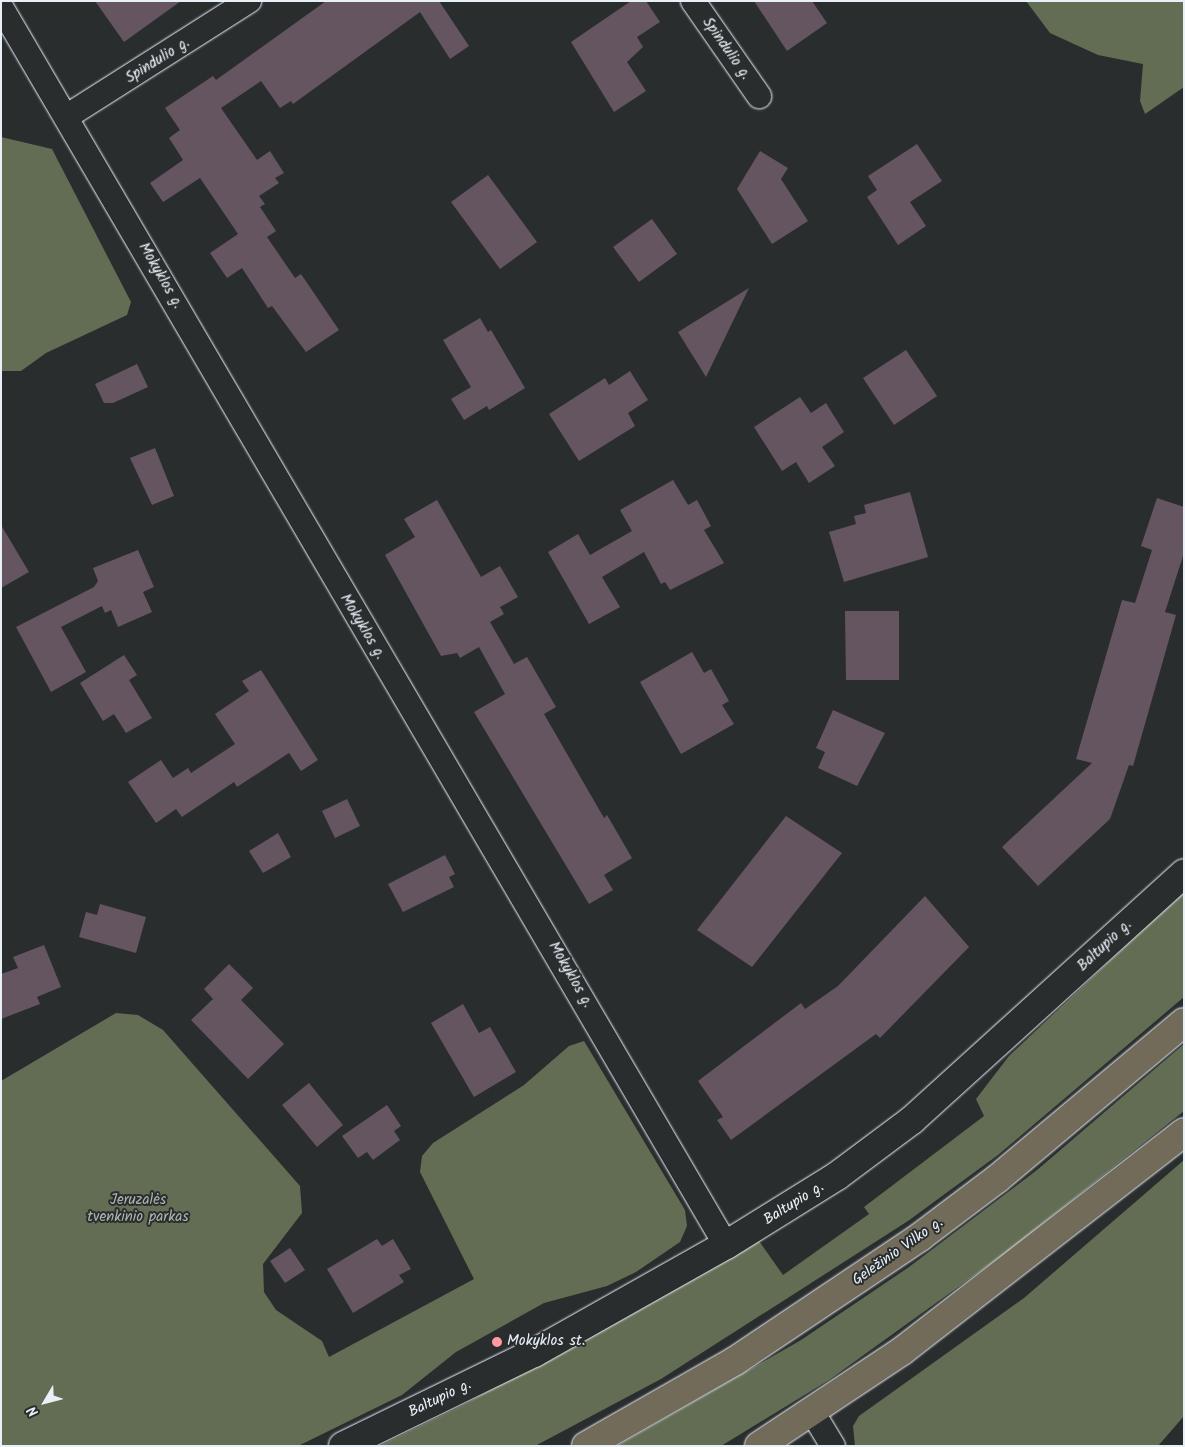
<!DOCTYPE html>
<meta charset="utf-8">
<style>
body{margin:0}
#map{position:relative;width:1185px;height:1447px;overflow:hidden;background:#2a2d2e;font-family:Kalam,sans-serif}
div>[style]{position:absolute}
.green>*{inset:0;background:#636d54}
.building>*{inset:0;background:#645561}
.roads{filter:drop-shadow(0 0 1px #e8f1f8) drop-shadow(0 0 1px #e8f1f8)}
.street>*{height:24px;margin:-12px;padding:0 12px;transform-origin:12px;border-radius:12px;background:#2a2d2e}
.secondary>*{height:28px;margin:-14px;padding:0 14px;transform-origin:14px;border-radius:14px;background:#2a2d2e}
.highway>*{height:28px;margin:-14px;padding:0 14px;transform-origin:14px;border-radius:14px;background:#726b5a}
.dots>*{width:14px;height:14px;translate:-50% -50%;box-sizing:border-box;border:2px solid #2a2d2e;border-radius:50%}
span{translate:-50% -50%;white-space:nowrap;text-align:center;line-height:1.15;-webkit-text-stroke:4px #2a2d2e;paint-order:stroke}
.street-label{font-size:15px;color:#e8f1f8}
.park-label{font-size:15px;color:#acb6ae}
.poi-label{font-size:15px;color:#e8f1f8}
.left{translate:0 -50%;text-align:left}
.frame{position:absolute;inset:0;border:2px solid #e8f1f8;pointer-events:none}
.north{position:absolute;left:20px;top:1377px;width:50px;height:50px;-webkit-text-stroke:4px #2a2d2e;paint-order:stroke;rotate:233deg;font-size:14px;font-weight:700;line-height:20px;text-align:center;color:#e8f1f8}
.north::after{content:'';display:block;margin:auto;width:18px;height:22px;background:#e8f1f8;clip-path:polygon(50% 0,100% 100%,50% 72%,0 100%)}
</style>
<div id="map">
<div class="green">
<i style="clip-path:polygon(1026px 1px,1184px 1px,1184px 87px,1145px 114px,1140px 101px,1143px 64px,1098px 55px,1050px 33px)"></i>
<i style="clip-path:polygon(1px 137px,52px 149px,131px 302px,127px 315px,46px 353px,21px 371px,1px 371px)"></i>
<i style="clip-path:polygon(1184px 891px,1184px 997px,998px 1155px,908px 1221px,661px 1379px,535px 1446px,379px 1446px,467px 1403px,759px 1241px,783px 1275px,869px 1214px,864px 1207px,984px 1116px,976px 1099px,1009px 1056px)"></i>
<i style="clip-path:polygon(116px 1013px,138px 1015px,163px 1030px,300px 1186px,302px 1213px,263px 1264px,264px 1292px,276px 1310px,322px 1341px,329px 1357px,474px 1279px,420px 1172px,422px 1156px,433px 1143px,524px 1085px,569px 1046px,584px 1041px,685px 1210px,687px 1226px,680px 1242px,636px 1272px,607px 1286px,544px 1303px,456px 1352px,402px 1395px,298px 1446px,1px 1446px,1px 1081px)"></i>
<i style="clip-path:polygon(1184px 1044px,1184px 1111px,1004px 1254px,829px 1380px,721px 1446px,617px 1446px,801px 1340px,909px 1267px,1037px 1170px)"></i>
<i style="clip-path:polygon(1184px 1160px,1184px 1416px,1158px 1446px,855px 1446px,853px 1426px,859px 1416px,1024px 1298px)"></i>
</div>
<div class="building">
<i style="clip-path:polygon(95px 1px,181px 1px,124px 42px)"></i>
<i style="clip-path:polygon(326px 1px,439px 1px,469px 46px,450px 59px,420px 12px,293px 104px,291px 101px,280px 108px,261px 81px,221px 108px,257px 160px,270px 151px,284px 173px,275px 178px,279px 183px,259px 196px,265px 204px,260px 207px,276px 231px,267px 237px,295px 278px,301px 274px,339px 330px,306px 352px,272px 306px,268px 308px,242px 268px,227px 278px,210px 253px,238px 234px,200px 178px,163px 202px,150px 183px,183px 160px,169px 138px,180px 130px,165px 108px,213px 76px,216px 80px)"></i>
<i style="clip-path:polygon(631px 1px,646px 1px,660px 22px,637px 37px,643px 47px,627px 62px,646px 91px,614px 112px,571px 42px)"></i>
<i style="clip-path:polygon(754px 1px,812px 1px,827px 23px,787px 51px)"></i>
<i style="clip-path:polygon(917px 144px,942px 181px,910px 202px,926px 226px,898px 245px,867px 197px,877px 190px,868px 176px)"></i>
<i style="clip-path:polygon(760px 151px,788px 168px,781px 179px,808px 221px,772px 244px,737px 189px)"></i>
<i style="clip-path:polygon(488px 175px,537px 242px,500px 269px,451px 202px)"></i>
<i style="clip-path:polygon(652px 219px,677px 254px,639px 282px,613px 247px)"></i>
<i style="clip-path:polygon(749px 288px,706px 377px,678px 332px)"></i>
<i style="clip-path:polygon(480px 318px,488px 332px,491px 330px,525px 388px,489px 410px,487px 406px,464px 420px,451px 399px,471px 387px,443px 340px)"></i>
<i style="clip-path:polygon(906px 350px,937px 396px,894px 425px,863px 378px)"></i>
<i style="clip-path:polygon(137px 364px,148px 387px,113px 403px,104px 403px,95px 384px)"></i>
<i style="clip-path:polygon(630px 371px,648px 400px,628px 413px,635px 426px,579px 461px,549px 414px,605px 378px,609px 385px)"></i>
<i style="clip-path:polygon(800px 397px,811px 413px,826px 403px,844px 432px,822px 447px,835px 466px,809px 483px,796px 462px,782px 471px,754px 427px)"></i>
<i style="clip-path:polygon(155px 448px,174px 496px,152px 505px,130px 458px)"></i>
<i style="clip-path:polygon(673px 480px,688px 505px,697px 500px,711px 526px,704px 530px,724px 563px,670px 590px,665px 582px,661px 584px,644px 552px,602px 577px,620px 607px,589px 624px,548px 552px,578px 534px,590px 555px,632px 531px,620px 510px)"></i>
<i style="clip-path:polygon(910px 492px,928px 557px,844px 582px,829px 532px,856px 524px,854px 516px,866px 513px,864px 505px)"></i>
<i style="clip-path:polygon(1157px 498px,1184px 507px,1184px 553px,1165px 612px,1176px 615px,1133px 766px,1129px 765px,1110px 819px,1038px 886px,1002px 847px,1092px 763px,1076px 759px,1122px 600px,1135px 603px,1152px 550px,1141px 546px)"></i>
<i style="clip-path:polygon(437px 500px,481px 577px,500px 566px,518px 597px,500px 607px,504px 614px,490px 622px,514px 664px,527px 657px,556px 707px,544px 714px,604px 818px,607px 815px,632px 858px,604px 875px,613px 890px,589px 904px,474px 712px,505px 694px,479px 647px,460px 658px,457px 653px,441px 656px,385px 555px,415px 537px,404px 519px)"></i>
<i style="clip-path:polygon(1px 525px,29px 572px,1px 588px)"></i>
<i style="clip-path:polygon(138px 550px,154px 587px,143px 592px,152px 612px,118px 627px,111px 610px,105px 613px,102px 606px,61px 627px,86px 672px,51px 692px,16px 627px,94px 587px,98px 581px,93px 568px)"></i>
<i style="clip-path:polygon(845px 611px,899px 611px,899px 680px,846px 680px)"></i>
<i style="clip-path:polygon(692px 652px,704px 673px,711px 669px,729px 701px,722px 705px,734px 724px,681px 754px,640px 682px)"></i>
<i style="clip-path:polygon(124px 655px,137px 675px,129px 680px,152px 718px,126px 733px,114px 714px,103px 721px,80px 683px)"></i>
<i style="clip-path:polygon(261px 670px,318px 760px,301px 771px,289px 753px,237px 787px,234px 782px,182px 817px,176px 809px,156px 823px,128px 782px,161px 760px,173px 778px,188px 768px,191px 773px,235px 744px,215px 714px,249px 691px,242px 681px)"></i>
<i style="clip-path:polygon(833px 710px,885px 733px,857px 786px,818px 768px,825px 752px,816px 748px)"></i>
<i style="clip-path:polygon(347px 799px,360px 826px,335px 838px,322px 811px)"></i>
<i style="clip-path:polygon(786px 816px,842px 853px,752px 967px,697px 930px)"></i>
<i style="clip-path:polygon(278px 833px,291px 857px,263px 873px,249px 851px)"></i>
<i style="clip-path:polygon(445px 855px,455px 874px,449px 877px,454px 887px,403px 912px,388px 884px)"></i>
<i style="clip-path:polygon(925px 896px,969px 947px,880px 1038px,876px 1034px,731px 1140px,717px 1120px,723px 1117px,698px 1081px,801px 1003px,805px 1009px,838px 986px)"></i>
<i style="clip-path:polygon(100px 904px,146px 917px,136px 953px,79px 937px,86px 912px,97px 915px)"></i>
<i style="clip-path:polygon(44px 945px,61px 987px,37px 997px,40px 1004px,1px 1019px,1px 974px,18px 968px,13px 957px)"></i>
<i style="clip-path:polygon(229px 964px,253px 988px,241px 1000px,284px 1044px,248px 1079px,191px 1020px,213px 999px,204px 989px)"></i>
<i style="clip-path:polygon(463px 1004px,479px 1033px,490px 1027px,516px 1072px,474px 1097px,431px 1023px)"></i>
<i style="clip-path:polygon(309px 1083px,343px 1125px,317px 1147px,282px 1105px)"></i>
<i style="clip-path:polygon(387px 1105px,401px 1126px,394px 1131px,400px 1140px,373px 1160px,367px 1152px,358px 1158px,342px 1136px)"></i>
<i style="clip-path:polygon(377px 1239px,382px 1246px,393px 1239px,411px 1269px,399px 1275px,404px 1282px,353px 1313px,327px 1269px)"></i>
<i style="clip-path:polygon(290px 1248px,305px 1270px,285px 1283px,270px 1261px)"></i>
</div>
<div class="roads">
<div class="street">
<i style="left:693px;top:1px;width:116px;rotate:55.2deg"></i>
<i style="left:1px;top:7px;width:1435px;rotate:59.65deg"></i>
<i style="left:66px;top:117px;width:217px;rotate:-32.4deg"></i>
<i style="left:813px;top:1413px;width:39px;rotate:59deg"></i>
</div>
<div class="secondary">
<i style="left:343px;top:1446px;width:212px;rotate:-26deg"></i>
<i style="left:534px;top:1353px;width:220px;rotate:-29.4deg"></i>
<i style="left:726px;top:1245px;width:131px;rotate:-31.9deg"></i>
<i style="left:837px;top:1176px;width:94px;rotate:-36.7deg"></i>
<i style="left:912px;top:1120px;width:367px;rotate:-42.2deg"></i>
</div>
<div class="highway">
<i style="left:586px;top:1446px;width:172px;rotate:-29.7deg"></i>
<i style="left:735px;top:1361px;width:223px;rotate:-33.8deg"></i>
<i style="left:920px;top:1237px;width:96px;rotate:-37deg"></i>
<i style="left:997px;top:1179px;width:244px;rotate:-40deg"></i>
<i style="left:759px;top:1446px;width:172px;rotate:-33.6deg"></i>
<i style="left:902px;top:1351px;width:357px;rotate:-37.8deg"></i>
</div>
</div>
<div class="dots">
<i style="left:497px;top:1342px;background:#ff9aa2"></i>
</div>
<div class="street-label">
<span style="left:726px;top:49px;rotate:55deg">Spindulio g.</span>
<span style="left:158px;top:61px;rotate:-32deg">Spindulio g.</span>
<span style="left:160px;top:276px;rotate:60deg">Mokyklos g.</span>
<span style="left:362px;top:627px;rotate:59deg">Mokyklos g.</span>
<span style="left:1105px;top:946px;rotate:-43deg">Baltupio g.</span>
<span style="left:570px;top:975px;rotate:60deg">Mokyklos g.</span>
<span style="left:794px;top:1204px;rotate:-32deg">Baltupio g.</span>
<span style="left:898px;top:1252px;rotate:-35deg">Geležinio Vilko g.</span>
<span style="left:440px;top:1399px;rotate:-26deg">Baltupio g.</span>
</div>
<div class="park-label">
<span style="left:138px;top:1209px">Jeruzalės<br>tvenkinio parkas</span>
</div>
<div class="poi-label">
<span class="left" style="left:507px;top:1342px">Mokyklos st.</span>
</div>
<div class="frame"></div>
<div class="north">N</div>
</div>
